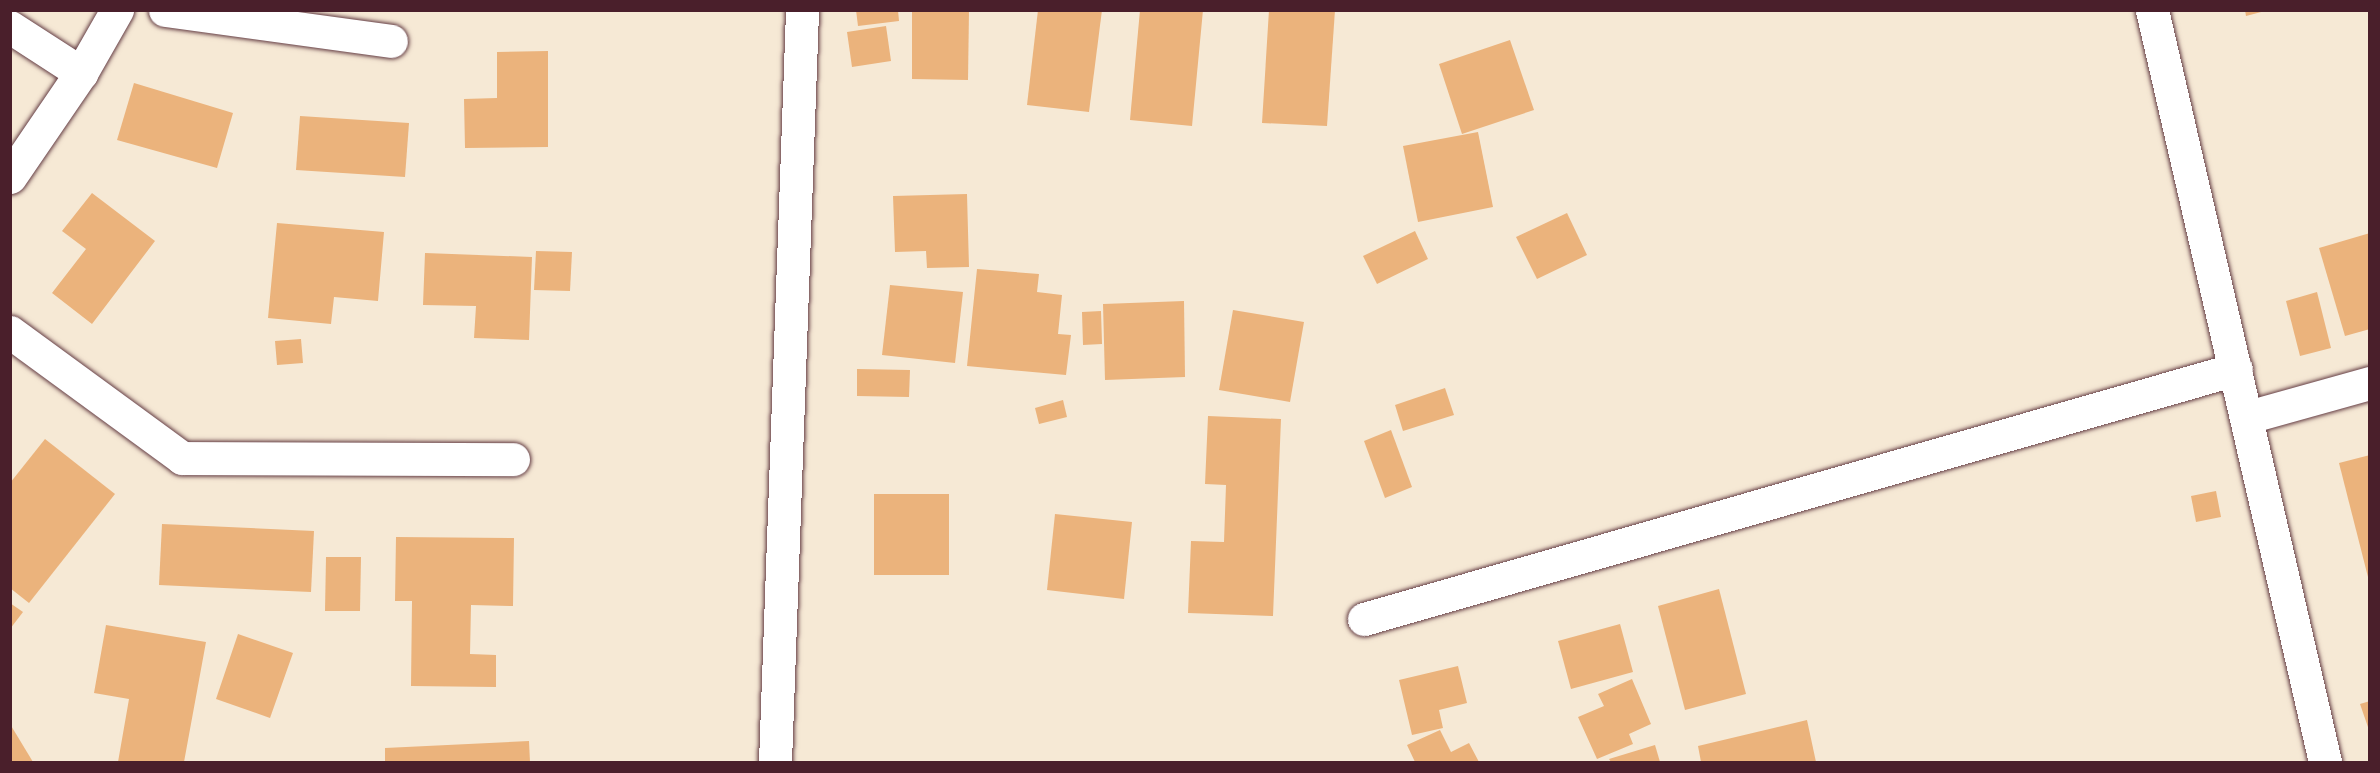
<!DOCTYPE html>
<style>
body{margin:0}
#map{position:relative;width:2380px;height:773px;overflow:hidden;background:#f6e9d5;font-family:"IM FELL Great Primer",serif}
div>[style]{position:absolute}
.building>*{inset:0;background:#ebb37c}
.roads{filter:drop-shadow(0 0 2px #643d44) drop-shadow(0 0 2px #643d44)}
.minor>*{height:33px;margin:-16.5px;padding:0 16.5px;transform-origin:16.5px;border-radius:16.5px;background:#fff}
span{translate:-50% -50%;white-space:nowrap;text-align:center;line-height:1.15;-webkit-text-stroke:4.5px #fdfcf7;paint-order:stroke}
.frame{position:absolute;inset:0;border:12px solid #4a1f2b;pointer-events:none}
</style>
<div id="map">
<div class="building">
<i style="clip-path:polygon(856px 10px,898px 10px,899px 21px,858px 26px)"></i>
<i style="clip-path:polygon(912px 10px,969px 10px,968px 80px,912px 79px)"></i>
<i style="clip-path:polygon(1038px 10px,1102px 10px,1089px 112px,1027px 105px)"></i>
<i style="clip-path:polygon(1140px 10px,1203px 10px,1192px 126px,1130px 120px)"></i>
<i style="clip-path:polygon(1269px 10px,1335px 10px,1327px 126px,1262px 123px)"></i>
<i style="clip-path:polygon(2245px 10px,2264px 10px,2265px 11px,2246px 16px)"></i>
<i style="clip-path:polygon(886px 26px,891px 61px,852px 67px,847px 32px)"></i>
<i style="clip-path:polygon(1510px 40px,1534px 110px,1462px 134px,1439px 64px)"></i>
<i style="clip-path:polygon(548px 51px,548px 147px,465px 148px,464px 99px,497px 98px,497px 52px)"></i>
<i style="clip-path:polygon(134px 83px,233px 113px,217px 168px,117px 140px)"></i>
<i style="clip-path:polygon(300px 116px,409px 123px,405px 177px,296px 170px)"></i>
<i style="clip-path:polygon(1478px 132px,1493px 207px,1418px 222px,1403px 146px)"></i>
<i style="clip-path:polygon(92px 193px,155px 241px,92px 324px,52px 293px,86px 249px,62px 231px)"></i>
<i style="clip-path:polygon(967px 194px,969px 267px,927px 268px,926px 251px,895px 252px,893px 196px)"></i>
<i style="clip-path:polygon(1567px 213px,1587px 255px,1537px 279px,1516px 237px)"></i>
<i style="clip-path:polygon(277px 223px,384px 232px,378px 301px,334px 297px,331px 324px,268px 318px)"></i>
<i style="clip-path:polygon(1415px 231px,1428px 259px,1377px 284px,1363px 256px)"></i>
<i style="clip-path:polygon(2370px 233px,2370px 329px,2345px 336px,2319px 248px)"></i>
<i style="clip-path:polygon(536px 251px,572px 252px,570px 291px,534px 290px)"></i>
<i style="clip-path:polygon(425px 253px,532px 257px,529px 340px,474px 338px,476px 306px,423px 305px)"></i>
<i style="clip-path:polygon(977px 269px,1039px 274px,1037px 292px,1062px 295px,1058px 334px,1071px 335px,1066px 375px,967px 366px)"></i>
<i style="clip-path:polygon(890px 285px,963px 292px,955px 363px,882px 355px)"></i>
<i style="clip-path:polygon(2317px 292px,2331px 348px,2300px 356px,2286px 301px)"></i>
<i style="clip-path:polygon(1184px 301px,1185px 377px,1105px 380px,1103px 304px)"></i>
<i style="clip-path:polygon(1233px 310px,1304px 322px,1290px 402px,1219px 390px)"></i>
<i style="clip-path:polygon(1101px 311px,1102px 344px,1083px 345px,1082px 312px)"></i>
<i style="clip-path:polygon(301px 339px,303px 363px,277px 365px,275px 341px)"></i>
<i style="clip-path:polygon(857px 369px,910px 370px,909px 397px,857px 396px)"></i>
<i style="clip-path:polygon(1445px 388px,1454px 415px,1403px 431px,1395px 405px)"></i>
<i style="clip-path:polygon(1063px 400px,1067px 417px,1039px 424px,1035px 408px)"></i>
<i style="clip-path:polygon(1208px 416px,1281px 419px,1273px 616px,1188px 613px,1191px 541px,1224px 542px,1226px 485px,1205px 484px)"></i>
<i style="clip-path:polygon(1391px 430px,1412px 487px,1385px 498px,1364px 441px)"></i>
<i style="clip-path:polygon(45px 439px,115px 494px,29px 603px,10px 588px,10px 483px)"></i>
<i style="clip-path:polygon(2370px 455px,2370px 581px,2369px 581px,2339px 463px)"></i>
<i style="clip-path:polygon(2216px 491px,2221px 517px,2196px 522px,2191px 496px)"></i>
<i style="clip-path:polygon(874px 494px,949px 494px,949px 575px,874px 575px)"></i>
<i style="clip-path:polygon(1055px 514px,1132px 522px,1124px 599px,1047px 590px)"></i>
<i style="clip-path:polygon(162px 524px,314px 531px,311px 592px,159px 585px)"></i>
<i style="clip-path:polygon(396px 537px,514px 538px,513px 606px,471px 605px,470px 654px,496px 655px,496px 687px,411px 686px,412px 601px,395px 601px)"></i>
<i style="clip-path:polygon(326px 557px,361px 557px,360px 611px,325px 611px)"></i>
<i style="clip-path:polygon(1719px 589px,1746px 694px,1685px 710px,1658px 606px)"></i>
<i style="clip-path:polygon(10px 603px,23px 612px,10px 629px)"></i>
<i style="clip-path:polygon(1620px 624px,1633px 672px,1571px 689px,1558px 641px)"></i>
<i style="clip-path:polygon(106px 625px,206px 642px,184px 762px,118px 762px,129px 699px,94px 693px)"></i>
<i style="clip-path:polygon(238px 634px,293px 653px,270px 718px,216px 699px)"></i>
<i style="clip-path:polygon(1458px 666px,1467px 703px,1439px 710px,1443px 728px,1412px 735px,1399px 680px)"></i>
<i style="clip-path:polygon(1632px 679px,1651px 724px,1629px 734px,1633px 744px,1597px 759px,1578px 717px,1604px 706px,1598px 694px)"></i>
<i style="clip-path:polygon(2370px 701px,2370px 730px,2369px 730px,2360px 704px)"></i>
<i style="clip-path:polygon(1807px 720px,1816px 762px,1701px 762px,1698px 746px)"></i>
<i style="clip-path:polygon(10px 724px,33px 762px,10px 762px)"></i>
<i style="clip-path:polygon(1440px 730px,1451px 752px,1469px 743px,1479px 762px,1415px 762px,1407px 745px)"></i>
<i style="clip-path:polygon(529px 741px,530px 762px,385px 762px,385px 748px)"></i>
<i style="clip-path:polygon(1655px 745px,1660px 762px,1611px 762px,1609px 759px)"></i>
</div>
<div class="roads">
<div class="minor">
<i style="left:165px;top:10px;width:228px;rotate:7.8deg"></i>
<i style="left:2152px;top:10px;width:772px;rotate:77.04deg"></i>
<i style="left:10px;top:27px;width:85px;rotate:32.9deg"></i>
<i style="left:10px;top:177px;width:126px;rotate:-55.7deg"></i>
<i style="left:81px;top:73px;width:73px;rotate:-60.3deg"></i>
<i style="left:10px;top:332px;width:213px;rotate:36.2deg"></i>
<i style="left:182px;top:458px;width:331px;rotate:0.2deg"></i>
<i style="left:2248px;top:417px;width:127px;rotate:-15.6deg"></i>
<i style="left:1364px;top:619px;width:907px;rotate:-16deg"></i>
<i style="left:775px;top:762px;width:752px;rotate:-87.94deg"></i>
</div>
</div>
<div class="frame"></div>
</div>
